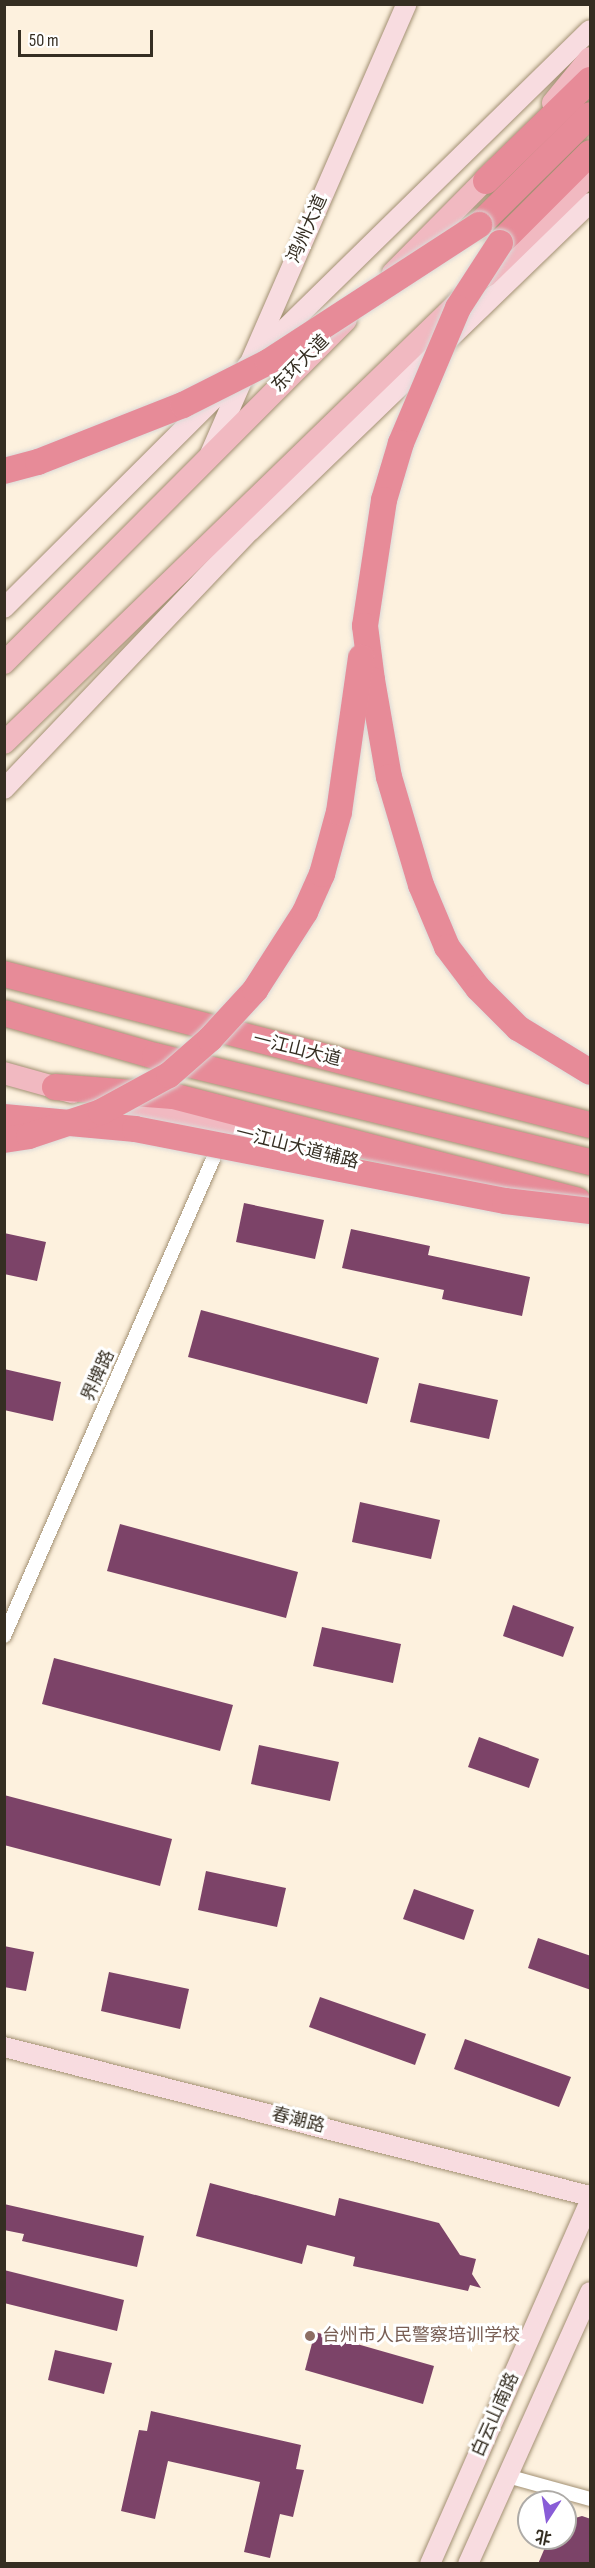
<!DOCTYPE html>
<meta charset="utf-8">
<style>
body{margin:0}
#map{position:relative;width:595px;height:2568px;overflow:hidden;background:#fdf1de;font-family:"Sofia Sans Condensed","Noto Sans SC",sans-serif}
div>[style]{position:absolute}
.building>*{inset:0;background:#7c4368}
.roads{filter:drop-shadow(0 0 2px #a29073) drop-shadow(0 0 2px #a29073)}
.street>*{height:14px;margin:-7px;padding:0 7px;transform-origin:7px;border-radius:7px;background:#fff}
.secondary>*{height:20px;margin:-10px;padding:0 10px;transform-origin:10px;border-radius:10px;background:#f8dce0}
.primary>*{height:22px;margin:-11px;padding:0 11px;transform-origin:11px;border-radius:11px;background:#f1b9c1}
.highway>*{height:26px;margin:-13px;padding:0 13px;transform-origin:13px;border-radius:13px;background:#e78b98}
.bridges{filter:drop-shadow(0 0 2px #dbd9d7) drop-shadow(0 0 2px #dbd9d7)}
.highway-bridge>*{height:26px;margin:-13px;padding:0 13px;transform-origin:13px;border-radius:13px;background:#e78b98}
.dots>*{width:16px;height:16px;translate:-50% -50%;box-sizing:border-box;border:3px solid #fff;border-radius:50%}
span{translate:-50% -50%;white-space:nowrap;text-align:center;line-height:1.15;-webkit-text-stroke:6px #fff;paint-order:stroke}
.street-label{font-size:18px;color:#352e22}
.education-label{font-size:18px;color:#785e54}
.left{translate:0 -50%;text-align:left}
.frame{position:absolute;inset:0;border:6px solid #352e22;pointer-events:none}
.north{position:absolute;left:517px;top:2490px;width:60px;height:60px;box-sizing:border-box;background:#fff;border:2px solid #aeaba7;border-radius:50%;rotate:192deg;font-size:16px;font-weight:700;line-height:24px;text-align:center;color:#352e22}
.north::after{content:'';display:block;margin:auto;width:21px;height:27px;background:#895dd7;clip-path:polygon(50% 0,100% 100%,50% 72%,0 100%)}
.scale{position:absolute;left:18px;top:30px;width:135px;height:27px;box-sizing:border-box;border:3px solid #352e22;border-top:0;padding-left:8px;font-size:18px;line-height:21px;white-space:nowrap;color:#352e22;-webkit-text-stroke:4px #fff;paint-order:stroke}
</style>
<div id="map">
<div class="building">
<i style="clip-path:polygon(244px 1203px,324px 1220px,315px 1259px,236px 1242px)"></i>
<i style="clip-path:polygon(351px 1229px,430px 1246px,428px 1255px,530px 1277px,522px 1316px,442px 1299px,444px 1290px,342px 1268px)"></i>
<i style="clip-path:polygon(4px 1233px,46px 1242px,37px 1281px,4px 1274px)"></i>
<i style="clip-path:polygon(201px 1310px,379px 1358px,367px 1404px,188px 1357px)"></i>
<i style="clip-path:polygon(4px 1369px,61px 1382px,53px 1421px,4px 1410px)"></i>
<i style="clip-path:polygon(419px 1383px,498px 1400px,489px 1439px,410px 1422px)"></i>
<i style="clip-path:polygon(360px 1502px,440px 1520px,431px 1559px,352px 1542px)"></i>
<i style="clip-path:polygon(120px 1524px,298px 1572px,286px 1618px,107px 1571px)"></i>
<i style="clip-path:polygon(513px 1605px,574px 1627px,563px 1657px,503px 1636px)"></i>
<i style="clip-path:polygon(322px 1627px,401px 1644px,393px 1683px,313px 1666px)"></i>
<i style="clip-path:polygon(54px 1658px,233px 1705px,220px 1751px,42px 1704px)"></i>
<i style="clip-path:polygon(479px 1737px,539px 1759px,529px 1788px,468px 1767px)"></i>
<i style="clip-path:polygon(259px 1745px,339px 1762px,330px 1801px,251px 1784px)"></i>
<i style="clip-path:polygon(4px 1795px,172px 1839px,160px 1886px,4px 1845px)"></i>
<i style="clip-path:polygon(206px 1871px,286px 1888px,277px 1927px,198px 1910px)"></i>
<i style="clip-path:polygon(414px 1889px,474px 1910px,464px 1940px,403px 1919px)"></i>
<i style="clip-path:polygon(538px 1938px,591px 1956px,591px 1990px,528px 1968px)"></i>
<i style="clip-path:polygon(4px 1946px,34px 1952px,26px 1991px,4px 1987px)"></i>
<i style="clip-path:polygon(109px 1972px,189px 1989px,180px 2029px,101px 2011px)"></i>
<i style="clip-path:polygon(320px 1997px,426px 2034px,415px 2065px,309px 2027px)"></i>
<i style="clip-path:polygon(465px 2039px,571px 2077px,559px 2107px,454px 2069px)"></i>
<i style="clip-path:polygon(210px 2183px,335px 2216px,339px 2198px,439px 2223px,460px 2255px,476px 2259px,472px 2274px,481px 2288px,470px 2285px,468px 2291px,353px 2266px,355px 2257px,307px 2245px,302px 2264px,196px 2236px)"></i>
<i style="clip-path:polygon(4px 2204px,144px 2236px,137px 2267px,22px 2241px,24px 2234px,4px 2230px)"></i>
<i style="clip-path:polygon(4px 2270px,124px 2300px,117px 2331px,4px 2303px)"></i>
<i style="clip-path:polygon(315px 2332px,434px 2366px,423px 2404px,305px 2370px)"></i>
<i style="clip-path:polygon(55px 2350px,112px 2363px,104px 2394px,48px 2380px)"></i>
<i style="clip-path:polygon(151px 2411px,301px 2445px,296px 2469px,304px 2470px,293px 2517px,280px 2514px,270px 2558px,244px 2552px,260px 2482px,168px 2461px,155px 2519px,121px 2511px,139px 2430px,147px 2431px)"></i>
<i style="clip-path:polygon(582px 2516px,591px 2519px,591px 2564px,538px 2564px,549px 2538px,565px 2538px,565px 2521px)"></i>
</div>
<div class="roads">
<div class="street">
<i style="left:4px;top:1636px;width:540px;rotate:-66.33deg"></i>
<i style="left:507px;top:2476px;width:86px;rotate:15.5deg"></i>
</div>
<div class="secondary">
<i style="left:247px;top:366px;width:480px;rotate:-44.4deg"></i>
<i style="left:210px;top:454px;width:491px;rotate:-66.4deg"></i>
<i style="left:4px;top:608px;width:310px;rotate:-44.9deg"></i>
<i style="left:4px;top:789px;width:356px;rotate:-46.4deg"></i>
<i style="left:250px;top:531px;width:472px;rotate:-44deg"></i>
<i style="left:4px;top:2047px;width:605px;rotate:14.27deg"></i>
<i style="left:430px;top:2564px;width:397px;rotate:-66.2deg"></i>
<i style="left:468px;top:2564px;width:298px;rotate:-65.8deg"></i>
</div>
<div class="primary">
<i style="left:553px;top:103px;width:58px;rotate:-50.6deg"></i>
<i style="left:393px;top:273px;width:146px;rotate:-45.3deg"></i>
<i style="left:486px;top:276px;width:145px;rotate:-44.2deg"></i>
<i style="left:4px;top:663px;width:484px;rotate:-45.1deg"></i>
<i style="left:4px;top:743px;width:635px;rotate:-44.11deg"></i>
<i style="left:4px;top:1073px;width:71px;rotate:15.6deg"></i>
<i style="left:107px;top:1101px;width:222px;rotate:13.8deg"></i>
</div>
<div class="highway">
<i style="left:486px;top:181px;width:145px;rotate:-44.2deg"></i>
<i style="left:479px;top:225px;width:156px;rotate:-44.7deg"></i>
<i style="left:500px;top:243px;width:127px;rotate:-45deg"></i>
<i style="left:4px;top:974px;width:605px;rotate:14.45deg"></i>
<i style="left:4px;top:1013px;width:157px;rotate:15.9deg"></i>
<i style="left:155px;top:1056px;width:448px;rotate:13.7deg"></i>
<i style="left:55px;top:1087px;width:118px;rotate:4.4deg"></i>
<i style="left:173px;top:1096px;width:418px;rotate:14.5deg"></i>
</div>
</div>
<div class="bridges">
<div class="highway-bridge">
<i style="left:500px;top:243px;width:77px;rotate:122.9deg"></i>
<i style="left:458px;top:308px;width:147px;rotate:112.9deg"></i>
<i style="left:401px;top:443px;width:59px;rotate:106.6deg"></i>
<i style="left:384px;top:500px;width:127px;rotate:98.6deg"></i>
<i style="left:365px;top:626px;width:54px;rotate:82.6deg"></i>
<i style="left:372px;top:680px;width:98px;rotate:80.1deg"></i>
<i style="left:389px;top:777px;width:113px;rotate:73.5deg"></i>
<i style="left:421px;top:885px;width:67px;rotate:67.2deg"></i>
<i style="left:447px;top:947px;width:51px;rotate:52.9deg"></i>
<i style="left:478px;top:988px;width:57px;rotate:45deg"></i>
<i style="left:518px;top:1028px;width:84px;rotate:31.4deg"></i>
<i style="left:4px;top:471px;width:35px;rotate:-15deg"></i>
<i style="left:38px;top:462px;width:156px;rotate:-21.5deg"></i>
<i style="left:183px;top:405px;width:95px;rotate:-26.8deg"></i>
<i style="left:268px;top:362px;width:252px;rotate:-33deg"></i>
<i style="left:4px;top:1117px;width:132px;rotate:5.2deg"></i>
<i style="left:135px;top:1129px;width:377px;rotate:11deg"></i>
<i style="left:505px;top:1201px;width:86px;rotate:6.7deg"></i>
<i style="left:4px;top:1140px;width:25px;rotate:-9deg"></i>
<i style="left:29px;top:1136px;width:76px;rotate:-18.4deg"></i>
<i style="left:101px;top:1112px;width:77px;rotate:-28.6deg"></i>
<i style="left:169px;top:1075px;width:55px;rotate:-41.3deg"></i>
<i style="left:210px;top:1039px;width:67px;rotate:-47.4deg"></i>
<i style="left:255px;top:990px;width:93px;rotate:-57.3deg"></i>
<i style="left:305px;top:912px;width:42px;rotate:-65.9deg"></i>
<i style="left:322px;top:874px;width:64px;rotate:-74.7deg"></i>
<i style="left:339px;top:812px;width:156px;rotate:-81.9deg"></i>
</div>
</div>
<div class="dots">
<i style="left:310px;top:2336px;background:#8d6e63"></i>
</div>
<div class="street-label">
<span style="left:308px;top:229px;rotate:-66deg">鸿州大道</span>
<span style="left:301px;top:364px;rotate:-45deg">东环大道</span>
<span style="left:297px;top:1050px;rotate:14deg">一江山大道</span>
<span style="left:297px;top:1148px;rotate:14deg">一江山大道辅路</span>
<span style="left:99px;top:1376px;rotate:-66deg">界牌路</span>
<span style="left:298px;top:2121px;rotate:14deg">春潮路</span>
<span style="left:496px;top:2415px;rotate:-66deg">白云山南路</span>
</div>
<div class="education-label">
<span class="left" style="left:322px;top:2336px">台州市人民警察培训学校</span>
</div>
<div class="frame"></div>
<div class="north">北</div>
<div class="scale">50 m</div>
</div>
